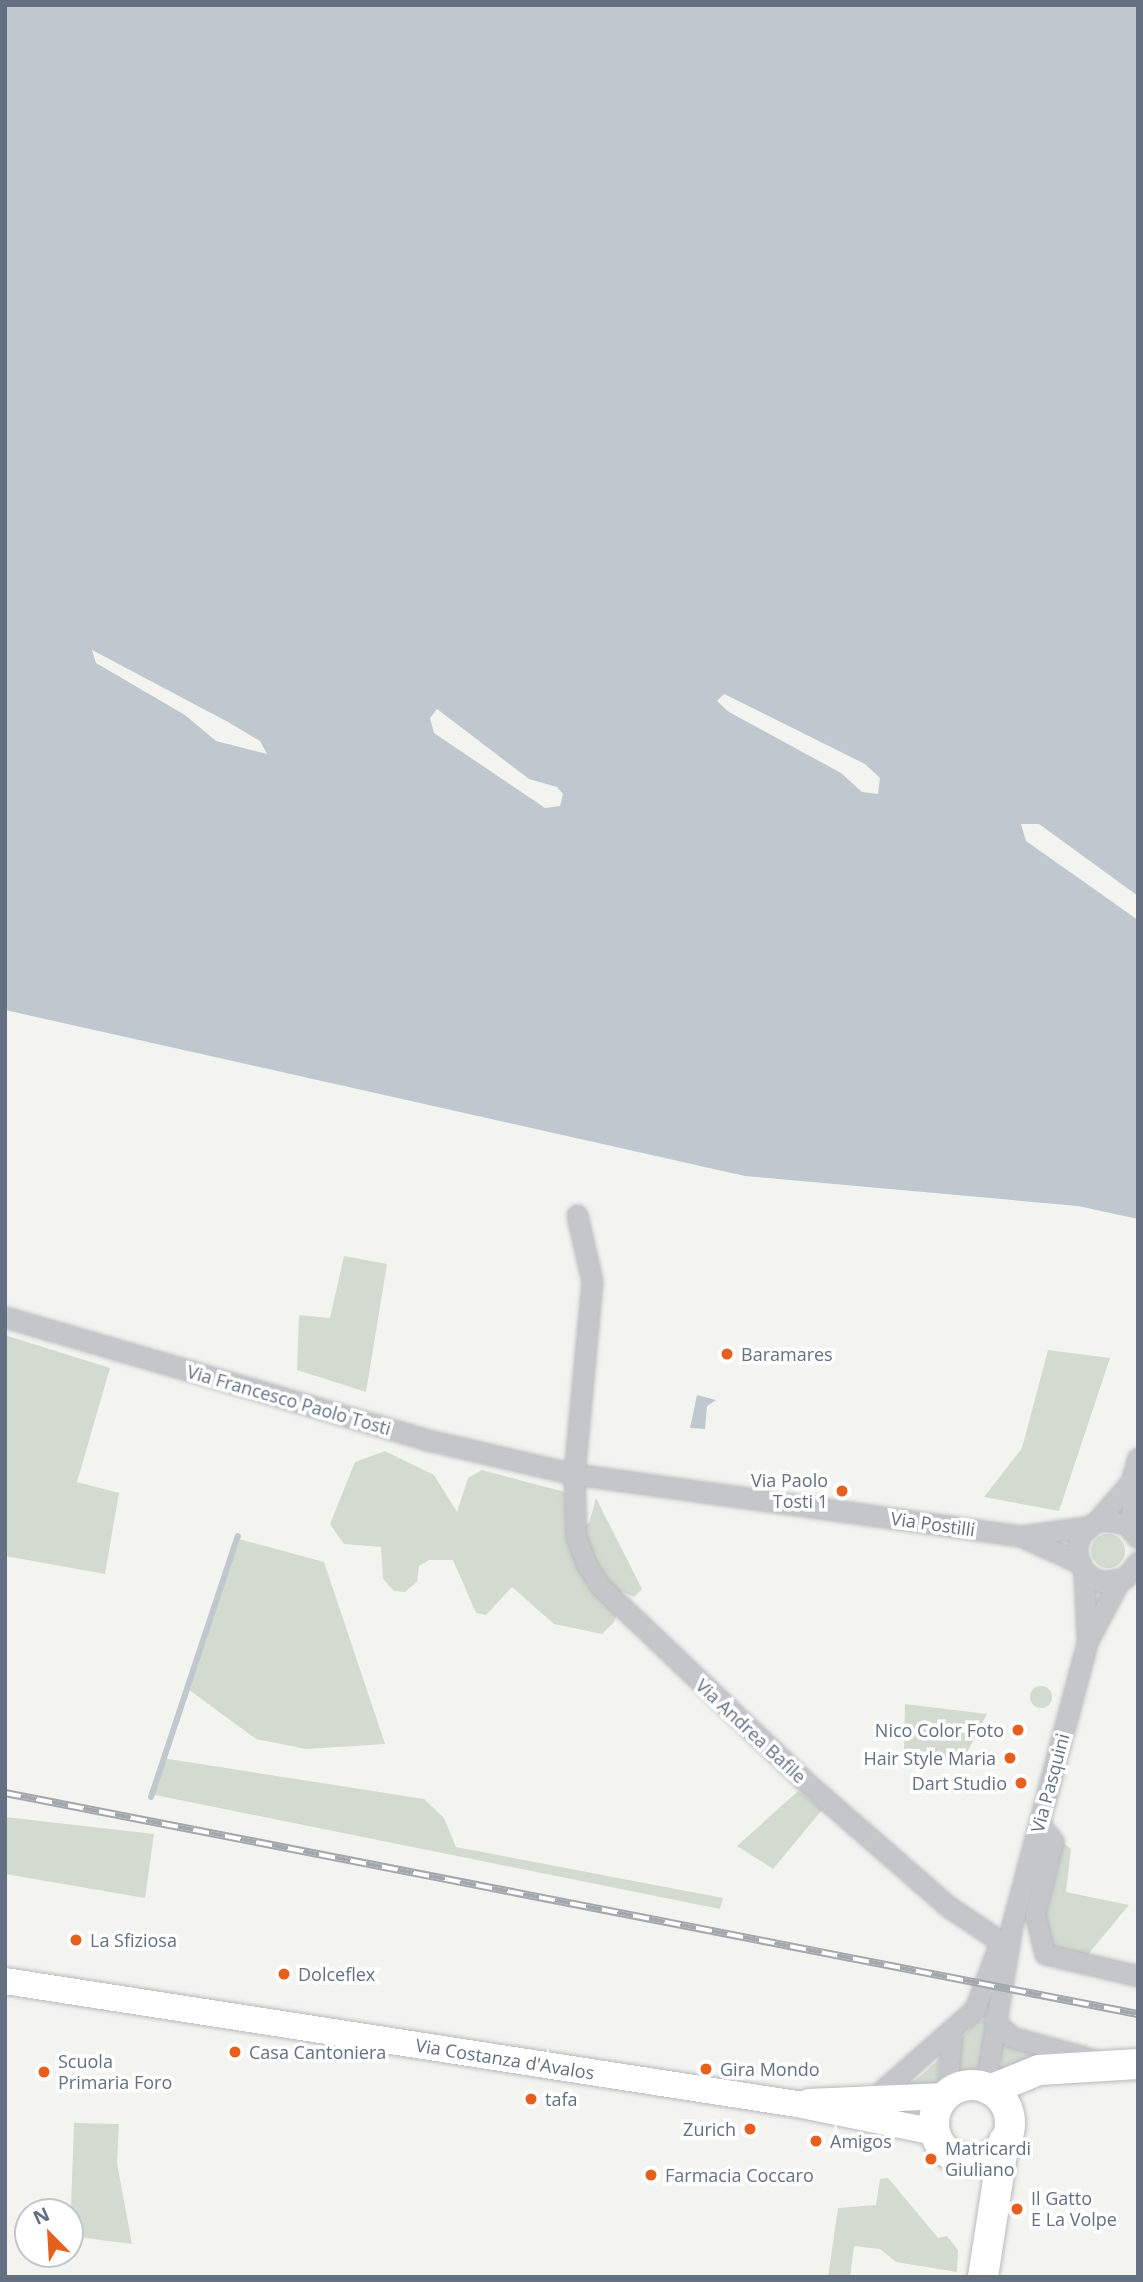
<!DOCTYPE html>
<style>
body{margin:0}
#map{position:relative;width:1143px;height:2282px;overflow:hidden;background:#f3f4ef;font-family:"Open Sans",sans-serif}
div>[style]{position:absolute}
.green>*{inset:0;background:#d3dbd0}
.round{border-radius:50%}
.water>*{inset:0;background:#bfc8ce}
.pier>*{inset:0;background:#f3f4ef}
.stream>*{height:6px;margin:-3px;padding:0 3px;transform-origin:3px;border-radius:3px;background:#bfc8ce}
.roads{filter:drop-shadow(0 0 2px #b6b9be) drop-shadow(0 0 2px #b6b9be)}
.street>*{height:19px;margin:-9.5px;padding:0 9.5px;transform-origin:9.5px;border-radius:9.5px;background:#c4c6ca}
.secondary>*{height:26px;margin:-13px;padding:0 13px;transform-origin:13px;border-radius:13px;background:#fff}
.primary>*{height:30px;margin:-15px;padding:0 15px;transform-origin:15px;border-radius:15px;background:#fff}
.primary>.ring{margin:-15px;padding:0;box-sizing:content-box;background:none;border:30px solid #fff;border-radius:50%}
.rail>*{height:8px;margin-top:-4px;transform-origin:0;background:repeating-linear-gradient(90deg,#fff 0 16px,#a3a8ae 0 32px);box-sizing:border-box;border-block:2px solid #a3a8ae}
.dots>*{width:19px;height:19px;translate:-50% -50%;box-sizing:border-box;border:4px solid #fff;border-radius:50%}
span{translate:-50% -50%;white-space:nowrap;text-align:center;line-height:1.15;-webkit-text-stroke:7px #fff;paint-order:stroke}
.poi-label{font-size:18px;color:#627081}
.left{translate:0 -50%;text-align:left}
.right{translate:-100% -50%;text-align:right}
.street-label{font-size:18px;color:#627081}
.frame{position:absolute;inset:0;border:7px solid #627081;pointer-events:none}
.north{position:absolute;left:14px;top:2198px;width:70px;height:70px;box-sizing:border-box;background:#fff;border:2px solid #c0c6cd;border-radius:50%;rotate:336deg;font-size:19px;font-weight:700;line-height:28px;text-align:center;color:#627081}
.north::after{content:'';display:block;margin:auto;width:24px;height:32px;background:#e65f1d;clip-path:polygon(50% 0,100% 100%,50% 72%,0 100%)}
</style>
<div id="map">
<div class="green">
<i style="clip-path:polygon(344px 1256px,387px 1264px,366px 1392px,297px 1370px,299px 1315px,330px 1318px)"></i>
<i style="clip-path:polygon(5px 1335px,110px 1368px,77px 1482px,119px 1493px,105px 1574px,5px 1556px)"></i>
<i style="clip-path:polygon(1048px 1350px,1110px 1358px,1059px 1511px,984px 1497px,1022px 1448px)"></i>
<i style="clip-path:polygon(385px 1451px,434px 1475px,457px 1512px,468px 1478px,482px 1470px,565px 1492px,568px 1531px,589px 1523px,596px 1498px,642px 1589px,634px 1597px,621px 1591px,615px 1621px,602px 1634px,554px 1624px,512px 1587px,486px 1615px,476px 1613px,453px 1560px,429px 1560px,419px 1566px,417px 1582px,405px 1592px,394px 1591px,383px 1579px,381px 1547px,344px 1544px,330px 1524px,355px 1462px)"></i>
<i class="round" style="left:1091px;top:1534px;width:34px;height:34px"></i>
<i style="clip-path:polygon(235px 1538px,324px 1562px,385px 1744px,306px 1749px,256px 1739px,185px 1687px)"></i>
<i class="round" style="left:1030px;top:1686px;width:22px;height:22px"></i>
<i style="clip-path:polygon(905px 1704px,987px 1714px,961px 1764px,904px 1752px)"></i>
<i style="clip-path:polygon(162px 1758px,424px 1799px,444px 1818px,456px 1847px,723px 1898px,720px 1909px,150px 1794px)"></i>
<i style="clip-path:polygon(798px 1791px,822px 1810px,773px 1869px,737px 1846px)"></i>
<i style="clip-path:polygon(5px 1817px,154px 1834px,145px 1898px,5px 1874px)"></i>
<i style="clip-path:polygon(1061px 1841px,1071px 1849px,1066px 1892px,1129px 1905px,1085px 1958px,1050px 1945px,1039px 1927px)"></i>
<i style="clip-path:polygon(979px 2018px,987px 2022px,980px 2074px,951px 2081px,957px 2044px)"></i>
<i style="clip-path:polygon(1001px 2042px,1012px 2047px,1057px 2055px,1000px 2072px)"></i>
<i style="clip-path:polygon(940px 2058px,937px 2084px,903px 2088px,923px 2074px)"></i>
<i style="clip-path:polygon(74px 2123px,119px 2124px,117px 2163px,132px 2244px,70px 2236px)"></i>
<i style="clip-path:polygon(888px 2178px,938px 2238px,947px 2236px,958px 2250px,957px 2272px,896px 2262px,880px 2249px,854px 2246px,850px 2277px,828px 2277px,838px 2208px,876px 2205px,880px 2179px)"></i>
</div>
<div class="water">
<i style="clip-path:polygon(5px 5px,1138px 5px,1138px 1219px,1078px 1206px,745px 1176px,5px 1010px)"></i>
<i style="clip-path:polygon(697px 1395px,716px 1400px,707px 1406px,705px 1429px,690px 1428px)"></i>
</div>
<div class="pier">
<i style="clip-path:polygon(92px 650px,228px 722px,260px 741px,267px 754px,216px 741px,185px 715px,96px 663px)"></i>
<i style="clip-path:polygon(724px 694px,865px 764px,880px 778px,878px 794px,862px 792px,841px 773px,729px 712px,717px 701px)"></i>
<i style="clip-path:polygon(437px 709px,529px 779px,557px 787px,563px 794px,560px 806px,545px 808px,434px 733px,430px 718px)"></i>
<i style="clip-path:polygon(1021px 824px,1039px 824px,1138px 896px,1138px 920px,1026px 841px)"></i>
</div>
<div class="stream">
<i style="left:151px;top:1797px;width:275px;rotate:-71.6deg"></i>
</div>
<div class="roads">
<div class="street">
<i style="left:577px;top:1215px;width:68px;rotate:77.2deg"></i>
<i style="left:592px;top:1281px;width:194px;rotate:95.3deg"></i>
<i style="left:574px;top:1474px;width:63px;rotate:88.2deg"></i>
<i style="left:576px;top:1537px;width:30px;rotate:69deg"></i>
<i style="left:587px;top:1565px;width:25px;rotate:58deg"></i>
<i style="left:600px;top:1586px;width:289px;rotate:43.6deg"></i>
<i style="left:809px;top:1785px;width:186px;rotate:41.1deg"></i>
<i style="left:949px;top:1907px;width:61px;rotate:33.7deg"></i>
<i style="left:5px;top:1317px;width:445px;rotate:16.2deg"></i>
<i style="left:432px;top:1441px;width:146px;rotate:13.1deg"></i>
<i style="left:574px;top:1474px;width:452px;rotate:7.9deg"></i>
<i style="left:1022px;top:1536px;width:65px;rotate:-8deg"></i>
<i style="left:1098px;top:1520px;width:50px;rotate:-49deg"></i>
<i style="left:1132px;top:1529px;width:47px;rotate:-91.2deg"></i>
<i style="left:1131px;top:1482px;width:25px;rotate:-74deg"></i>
<i style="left:1023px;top:1537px;width:60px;rotate:24.4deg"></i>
<i style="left:1138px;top:1538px;width:20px;rotate:-131deg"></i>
<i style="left:1125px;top:1523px;width:27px;rotate:-174deg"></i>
<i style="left:1098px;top:1520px;width:23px;rotate:140deg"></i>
<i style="left:1080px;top:1535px;width:18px;rotate:103deg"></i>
<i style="left:1076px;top:1553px;width:21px;rotate:67deg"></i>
<i style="left:1084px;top:1572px;width:19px;rotate:32deg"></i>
<i style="left:1100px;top:1582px;width:25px;rotate:-9deg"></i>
<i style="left:1125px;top:1578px;width:21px;rotate:-51deg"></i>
<i style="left:1084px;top:1572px;width:65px;rotate:87.4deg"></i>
<i style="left:1040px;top:1825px;width:21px;rotate:51deg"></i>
<i style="left:1053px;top:1841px;width:75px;rotate:103.9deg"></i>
<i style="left:1035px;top:1914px;width:41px;rotate:76deg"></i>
<i style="left:1045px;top:1954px;width:96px;rotate:13.3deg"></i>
<i style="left:994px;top:2020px;width:24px;rotate:45deg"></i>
<i style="left:1011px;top:2037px;width:87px;rotate:15.3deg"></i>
<i style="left:985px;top:2087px;width:164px;rotate:-80.5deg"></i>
<i style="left:1012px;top:1925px;width:295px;rotate:-75.1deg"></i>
<i style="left:1088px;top:1640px;width:67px;rotate:-62.3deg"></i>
<i style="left:947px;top:2094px;width:59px;rotate:-85.2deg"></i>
<i style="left:875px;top:2097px;width:133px;rotate:-41.3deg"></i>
<i style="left:975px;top:2009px;width:71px;rotate:-69.3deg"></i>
</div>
<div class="secondary">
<i style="left:5px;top:1981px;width:801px;rotate:8.83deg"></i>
<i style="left:797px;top:2104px;width:141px;rotate:11.5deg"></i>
<i style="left:809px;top:2102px;width:136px;rotate:-2.5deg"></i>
</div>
<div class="primary">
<i class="ring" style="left:934px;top:2085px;width:46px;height:46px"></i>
<i style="left:990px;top:2090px;width:53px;rotate:-22.2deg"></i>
<i style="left:1039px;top:2070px;width:99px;rotate:-3.5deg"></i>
<i style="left:983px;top:2277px;width:138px;rotate:-81.2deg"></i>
</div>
</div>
<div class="rail">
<i style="left:5px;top:1793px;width:1154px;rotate:11.04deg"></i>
</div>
<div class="dots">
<i style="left:727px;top:1354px;background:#e65f1d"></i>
<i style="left:842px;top:1491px;background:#e65f1d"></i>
<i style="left:1018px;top:1730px;background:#e65f1d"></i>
<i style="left:1010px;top:1758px;background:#e65f1d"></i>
<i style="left:1021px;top:1783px;background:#e65f1d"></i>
<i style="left:76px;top:1940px;background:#e65f1d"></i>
<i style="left:284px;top:1974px;background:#e65f1d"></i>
<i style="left:235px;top:2052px;background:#e65f1d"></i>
<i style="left:706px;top:2069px;background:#e65f1d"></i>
<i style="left:44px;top:2072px;background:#e65f1d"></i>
<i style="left:531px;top:2099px;background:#e65f1d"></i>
<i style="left:750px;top:2129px;background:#e65f1d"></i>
<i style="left:816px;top:2141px;background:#e65f1d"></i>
<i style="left:931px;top:2159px;background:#e65f1d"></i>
<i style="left:651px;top:2175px;background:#e65f1d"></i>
<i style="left:1017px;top:2209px;background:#e65f1d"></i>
</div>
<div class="poi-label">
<span class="left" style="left:741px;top:1354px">Baramares</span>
<span class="right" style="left:828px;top:1491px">Via Paolo<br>Tosti 1</span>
<span class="right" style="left:1004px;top:1730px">Nico Color Foto</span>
<span class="right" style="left:996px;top:1758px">Hair Style Maria</span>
<span class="right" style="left:1007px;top:1783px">Dart Studio</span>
<span class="left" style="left:90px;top:1940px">La Sfiziosa</span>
<span class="left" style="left:298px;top:1974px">Dolceflex</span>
<span class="left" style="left:249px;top:2052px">Casa Cantoniera</span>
<span class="left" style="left:58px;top:2072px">Scuola<br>Primaria Foro</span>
<span class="left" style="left:720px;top:2069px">Gira Mondo</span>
<span class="left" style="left:545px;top:2099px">tafa</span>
<span class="right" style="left:736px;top:2129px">Zurich</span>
<span class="left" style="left:830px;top:2141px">Amigos</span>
<span class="left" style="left:945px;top:2159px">Matricardi<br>Giuliano</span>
<span class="left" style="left:665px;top:2175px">Farmacia Coccaro</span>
<span class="left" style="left:1031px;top:2209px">Il Gatto<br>E La Volpe</span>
</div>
<div class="street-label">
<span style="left:289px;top:1400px;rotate:16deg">Via Francesco Paolo Tosti</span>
<span style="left:933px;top:1524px;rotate:8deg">Via Postilli</span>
<span style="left:751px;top:1731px;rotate:43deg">Via Andrea Bafile</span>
<span style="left:1050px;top:1783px;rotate:-75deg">Via Pasquini</span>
<span style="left:505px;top:2059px;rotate:9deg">Via Costanza d'Avalos</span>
</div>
<div class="frame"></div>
<div class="north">N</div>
</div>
